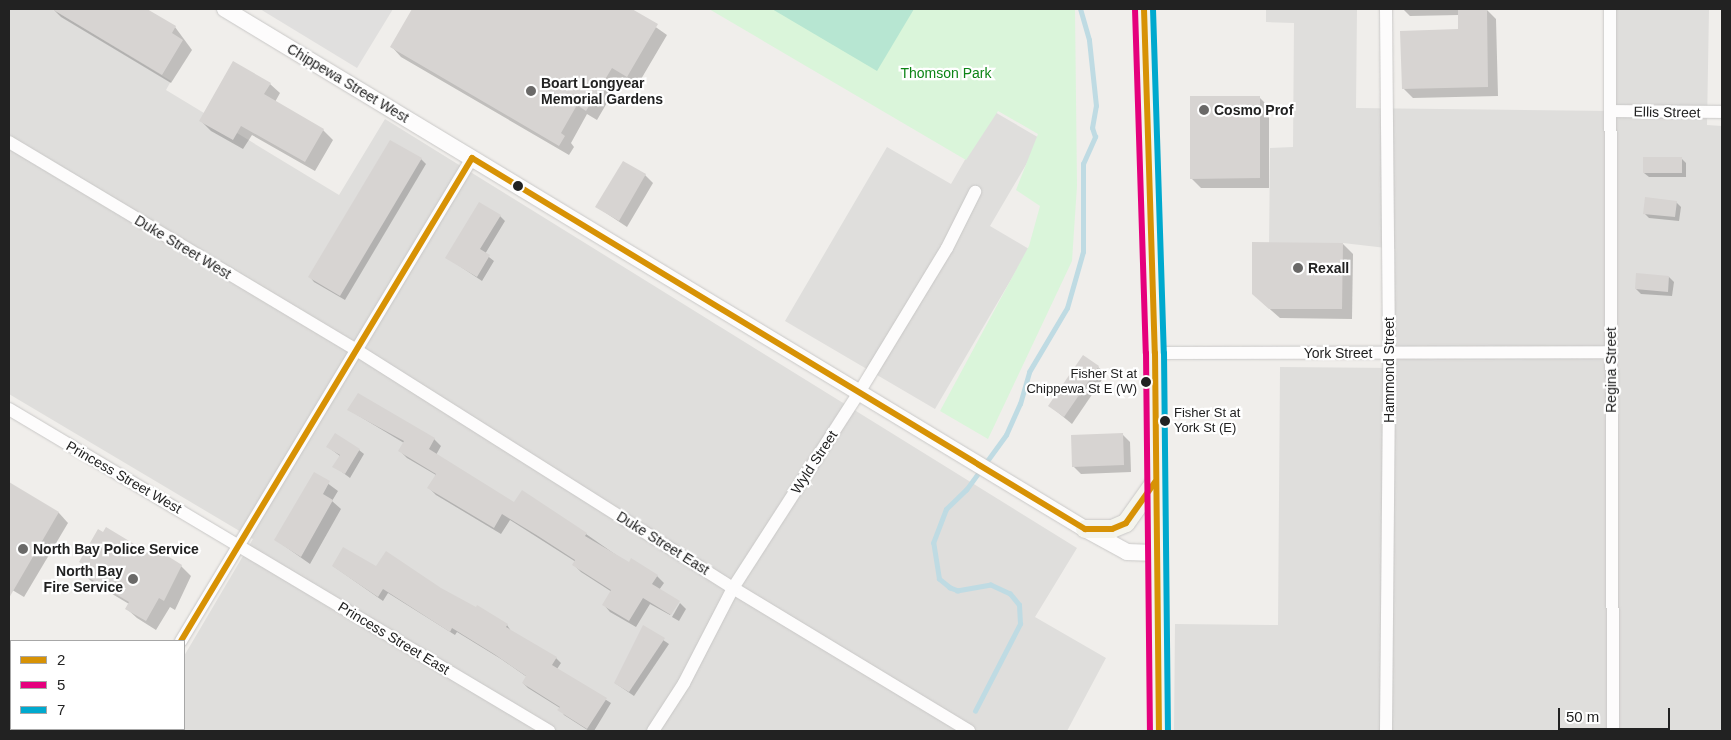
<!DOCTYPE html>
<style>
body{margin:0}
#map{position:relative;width:1731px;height:740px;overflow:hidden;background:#f0eeeb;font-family:Helvetica,sans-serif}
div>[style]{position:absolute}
.residential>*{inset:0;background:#dfdedc}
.commercial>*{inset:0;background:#f1e3e1}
.park>*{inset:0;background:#daf5da}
.pitch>*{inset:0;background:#b7e6d2}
.parking>*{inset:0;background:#e0dfde}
.shadow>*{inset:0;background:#0003}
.stream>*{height:4.5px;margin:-2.25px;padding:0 2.25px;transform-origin:2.25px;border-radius:2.25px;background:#bfdbe3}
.building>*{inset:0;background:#d7d4d2}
.roads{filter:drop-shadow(0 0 1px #c9c8c7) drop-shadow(0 0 1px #c9c8c7)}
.minor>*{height:12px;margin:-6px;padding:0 6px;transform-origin:6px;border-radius:6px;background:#fdfcfc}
.tertiary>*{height:16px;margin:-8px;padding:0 8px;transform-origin:8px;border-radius:8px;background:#fdfcfc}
.secondary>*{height:18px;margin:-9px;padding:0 9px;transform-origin:9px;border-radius:9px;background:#f4f4ed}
.bus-1>*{height:6px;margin:-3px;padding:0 3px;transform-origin:3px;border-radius:3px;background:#d79205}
.bus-2>*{height:6px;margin:-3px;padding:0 3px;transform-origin:3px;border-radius:3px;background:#e5007d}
.bus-3>*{height:6px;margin:-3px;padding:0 3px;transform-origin:3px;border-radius:3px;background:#00a9ce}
.dots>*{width:14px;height:14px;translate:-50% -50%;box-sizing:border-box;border:2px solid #fff;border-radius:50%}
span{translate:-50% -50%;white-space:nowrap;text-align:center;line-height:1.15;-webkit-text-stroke:4.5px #fff;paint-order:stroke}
.bus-label{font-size:13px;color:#222}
.right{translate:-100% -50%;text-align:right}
.left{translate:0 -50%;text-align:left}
.park-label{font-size:14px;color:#0c8416}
.street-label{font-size:14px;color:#222}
.poi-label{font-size:14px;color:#222;font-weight:700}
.frame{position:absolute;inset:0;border:10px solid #222;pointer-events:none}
.legend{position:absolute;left:10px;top:640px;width:175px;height:90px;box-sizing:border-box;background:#fff;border:1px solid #a7a7a7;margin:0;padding:6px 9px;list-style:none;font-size:15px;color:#222}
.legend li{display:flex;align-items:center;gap:10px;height:25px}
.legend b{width:25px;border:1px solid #a7a7a7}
.scale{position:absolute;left:1558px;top:708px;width:112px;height:22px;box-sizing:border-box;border:2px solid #222;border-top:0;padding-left:6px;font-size:15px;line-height:18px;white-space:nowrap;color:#222;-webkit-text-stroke:4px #fff;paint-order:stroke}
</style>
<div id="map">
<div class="residential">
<i style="clip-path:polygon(9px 9px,52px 9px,171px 81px,166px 90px,339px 195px,385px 119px,1077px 548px,1035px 617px,1106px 658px,1067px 731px,139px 731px,184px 729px,184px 656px,253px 539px,9px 394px)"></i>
<i style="clip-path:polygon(1266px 9px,1357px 9px,1356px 108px,1611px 111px,1613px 9px,1709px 9px,1707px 125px,1722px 126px,1722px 731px,1174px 731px,1175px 624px,1278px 625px,1280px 367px,1394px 368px,1395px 249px,1343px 243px,1269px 248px,1270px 148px,1293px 147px,1294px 23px,1266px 22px)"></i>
<i style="clip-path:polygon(993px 111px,1041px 139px,990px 226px,1029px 249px,935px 409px,785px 321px,887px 147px,951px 184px)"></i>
</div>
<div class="commercial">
<i style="clip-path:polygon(9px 687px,11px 729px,83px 731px,9px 731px)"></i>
</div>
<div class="park">
<i style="clip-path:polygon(709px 9px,1075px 9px,1077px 186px,1072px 261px,988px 439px,940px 411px,1029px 246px,1040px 206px,1016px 190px,1038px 134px,998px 111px,966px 160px)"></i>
</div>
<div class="pitch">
<i style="clip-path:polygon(772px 9px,914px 9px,877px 71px)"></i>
</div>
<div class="parking">
<i style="clip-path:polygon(260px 9px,393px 9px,357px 68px)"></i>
</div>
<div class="shadow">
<i style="clip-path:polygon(53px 9px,145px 9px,175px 27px,192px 50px,171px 83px,61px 17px)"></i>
<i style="clip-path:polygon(414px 9px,630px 9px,667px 35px,637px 86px,622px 77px,597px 120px,587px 114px,571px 143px,574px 147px,569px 155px,401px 57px,392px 47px)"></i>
<i style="clip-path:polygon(1403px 9px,1486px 9px,1496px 19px,1498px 96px,1413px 98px,1403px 88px,1459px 31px,1459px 15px,1410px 16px)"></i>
<i style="clip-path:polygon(270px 84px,280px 93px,275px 102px,323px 130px,333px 140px,315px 171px,252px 135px,243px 149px,211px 131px,201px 121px)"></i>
<i style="clip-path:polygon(1259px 97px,1269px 107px,1269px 188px,1201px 188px,1191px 178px)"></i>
<i style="clip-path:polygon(1681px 158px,1686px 163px,1686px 177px,1649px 177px,1644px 173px)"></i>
<i style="clip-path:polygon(421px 159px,426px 164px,345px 300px,314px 282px,310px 277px)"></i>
<i style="clip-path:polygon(645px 175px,653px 183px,627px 227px,597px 207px)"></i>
<i style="clip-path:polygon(1676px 202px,1681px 207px,1679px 221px,1649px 218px,1644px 213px)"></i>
<i style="clip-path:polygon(500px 216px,505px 221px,485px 254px,494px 261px,482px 281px,446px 257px)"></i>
<i style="clip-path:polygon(1343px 244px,1353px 254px,1352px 319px,1280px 318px,1263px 303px)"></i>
<i style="clip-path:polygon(1669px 277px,1674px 282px,1672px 296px,1641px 294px,1636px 289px)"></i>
<i style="clip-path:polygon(1098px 367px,1106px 374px,1072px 424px,1050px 406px)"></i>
<i style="clip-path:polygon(349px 410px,434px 439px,441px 446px,436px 455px,515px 504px,586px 534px,629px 564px,657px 576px,664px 583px,659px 590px,678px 602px,670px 615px,650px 604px,636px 627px,610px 612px,604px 605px,612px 592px,581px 572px,574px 565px,576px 562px,510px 520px,501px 534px,436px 495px,429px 488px,436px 475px,407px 458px,400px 451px,404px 443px)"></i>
<i style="clip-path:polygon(1123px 435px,1130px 442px,1131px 472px,1081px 474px,1073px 466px)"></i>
<i style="clip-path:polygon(328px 447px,359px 450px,364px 454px,350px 478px,334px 466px,340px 456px)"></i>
<i style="clip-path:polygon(315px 474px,338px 491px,332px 501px,341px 509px,310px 564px,276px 540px)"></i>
<i style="clip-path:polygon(9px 484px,59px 513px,68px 523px,24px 597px,9px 588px)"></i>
<i style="clip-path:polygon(155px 558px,181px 566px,191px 576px,175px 610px,170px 607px,156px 630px,137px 618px,127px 609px,129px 604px,92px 582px,82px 572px,86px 567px,80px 561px)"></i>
<i style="clip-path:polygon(333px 566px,376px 568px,441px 589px,507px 625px,511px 631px,556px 658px,561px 663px,557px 669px,611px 703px,594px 731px,589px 731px,564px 715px,560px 708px,528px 688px,523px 683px,527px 677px,501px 659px,457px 632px,455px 635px,388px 593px,383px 601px)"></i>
<i style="clip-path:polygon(680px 603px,686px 609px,679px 621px,672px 617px)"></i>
<i style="clip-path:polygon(644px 627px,669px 644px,634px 696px,615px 683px)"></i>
</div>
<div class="stream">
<i style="left:975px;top:711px;width:98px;rotate:-62.7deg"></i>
<i style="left:1020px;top:624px;width:19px;rotate:-93deg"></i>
<i style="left:1019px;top:605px;width:14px;rotate:-129deg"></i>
<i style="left:1010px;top:594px;width:21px;rotate:-155deg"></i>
<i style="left:991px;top:585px;width:34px;rotate:170deg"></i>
<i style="left:958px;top:591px;width:9px;rotate:-159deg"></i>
<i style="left:950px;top:588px;width:14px;rotate:-141deg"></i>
<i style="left:939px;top:579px;width:36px;rotate:-99deg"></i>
<i style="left:933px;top:543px;width:36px;rotate:-69deg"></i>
<i style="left:946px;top:509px;width:28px;rotate:-44deg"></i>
<i style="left:966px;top:490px;width:68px;rotate:-54deg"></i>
<i style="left:1006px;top:435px;width:34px;rotate:-66deg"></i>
<i style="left:1020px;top:404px;width:33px;rotate:-74deg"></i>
<i style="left:1029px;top:372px;width:74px;rotate:-59.3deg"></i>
<i style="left:1067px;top:308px;width:58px;rotate:-74.1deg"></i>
<i style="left:1083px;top:252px;width:88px;rotate:-90deg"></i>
<i style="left:1083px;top:164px;width:30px;rotate:-66deg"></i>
<i style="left:1095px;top:137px;width:9px;rotate:-108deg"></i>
<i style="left:1092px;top:128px;width:22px;rotate:-80deg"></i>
<i style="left:1096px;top:106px;width:66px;rotate:-96.1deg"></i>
<i style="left:1089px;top:40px;width:32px;rotate:-106deg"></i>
</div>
<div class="building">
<i style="clip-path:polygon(52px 9px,147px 9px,176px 26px,172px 33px,183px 40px,162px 75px)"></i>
<i style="clip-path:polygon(412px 9px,632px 9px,658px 24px,627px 77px,612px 68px,586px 111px,577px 105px,561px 133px,565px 136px,559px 146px,390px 47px)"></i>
<i style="clip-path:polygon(1458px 9px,1487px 9px,1488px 87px,1402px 89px,1400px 31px,1458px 29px)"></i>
<i style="clip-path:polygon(233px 61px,271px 83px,264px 94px,324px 129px,305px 162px,241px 126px,233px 140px,199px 121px)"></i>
<i style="clip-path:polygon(1190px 96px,1260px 96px,1260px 178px,1190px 179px)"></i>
<i style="clip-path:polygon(390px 140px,422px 158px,340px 296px,308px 277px)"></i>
<i style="clip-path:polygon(1643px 157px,1682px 157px,1682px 173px,1643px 173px)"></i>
<i style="clip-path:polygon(623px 161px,646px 174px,619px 221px,595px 207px)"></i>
<i style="clip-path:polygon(1645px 197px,1677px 201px,1675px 217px,1643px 214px)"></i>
<i style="clip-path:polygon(479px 202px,501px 215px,480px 249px,490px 255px,477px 277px,445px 258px)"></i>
<i style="clip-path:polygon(1252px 242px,1343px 243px,1342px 309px,1269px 309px,1252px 294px)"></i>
<i style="clip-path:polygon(1636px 273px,1669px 276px,1668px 292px,1635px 289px)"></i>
<i style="clip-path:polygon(1083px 355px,1099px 366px,1064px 417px,1048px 406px)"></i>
<i style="clip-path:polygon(358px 393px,435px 438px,429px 449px,514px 502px,522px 490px,587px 533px,585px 536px,629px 562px,631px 558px,658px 575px,652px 584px,680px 601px,671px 615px,643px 598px,629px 621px,602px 605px,611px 590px,572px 565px,575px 560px,538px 536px,502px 514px,494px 528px,427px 488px,436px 474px,398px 451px,404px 441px,347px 410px)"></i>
<i style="clip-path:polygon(335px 433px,360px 449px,345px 474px,332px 467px,340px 455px,326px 447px)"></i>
<i style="clip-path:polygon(1123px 433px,1124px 465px,1072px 467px,1071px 435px)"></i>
<i style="clip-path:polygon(314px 472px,330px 481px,323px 494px,333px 500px,301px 557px,274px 540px)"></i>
<i style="clip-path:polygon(9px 482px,59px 512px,9px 598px)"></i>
<i style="clip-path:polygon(106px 527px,154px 556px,158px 550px,182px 565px,164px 601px,159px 598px,146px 621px,125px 609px,129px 602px,81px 573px,85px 565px,79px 562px,98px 529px,103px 532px)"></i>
<i style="clip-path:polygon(343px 547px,376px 566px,386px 551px,441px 588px,476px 607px,477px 605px,508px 624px,506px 627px,557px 657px,552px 665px,607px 698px,587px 729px,557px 710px,560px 707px,522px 683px,526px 676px,494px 654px,452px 628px,450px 632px,383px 589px,378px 597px,332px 566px)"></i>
<i style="clip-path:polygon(643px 625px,665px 638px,629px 692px,614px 683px)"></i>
</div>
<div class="roads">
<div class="minor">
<i style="left:1610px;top:9px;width:722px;rotate:89.76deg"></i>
<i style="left:1611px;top:111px;width:111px;rotate:0.5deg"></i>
<i style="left:9px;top:142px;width:407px;rotate:30.9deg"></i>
<i style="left:358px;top:351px;width:444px;rotate:32.3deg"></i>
<i style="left:733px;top:588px;width:276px;rotate:31.2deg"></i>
<i style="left:1155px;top:353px;width:456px;rotate:-0.1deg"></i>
<i style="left:9px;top:409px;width:629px;rotate:30.81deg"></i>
<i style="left:181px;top:641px;width:564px;rotate:-58.93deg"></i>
<i style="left:9px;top:671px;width:2px;rotate:27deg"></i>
<i style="left:104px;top:729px;width:4px;rotate:27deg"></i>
<i style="left:126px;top:731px;width:2px;rotate:-63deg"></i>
<i style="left:653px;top:731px;width:57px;rotate:-57.1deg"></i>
<i style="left:684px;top:683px;width:107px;rotate:-62.7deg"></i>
<i style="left:733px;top:588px;width:234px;rotate:-57.2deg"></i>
<i style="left:860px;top:391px;width:167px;rotate:-58.7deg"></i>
<i style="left:947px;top:248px;width:63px;rotate:-63.4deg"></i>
<i style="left:1386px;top:731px;width:378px;rotate:-89.5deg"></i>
<i style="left:1389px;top:353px;width:344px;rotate:-90.5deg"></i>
</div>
<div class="tertiary">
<i style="left:225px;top:9px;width:1005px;rotate:31.16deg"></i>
<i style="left:1085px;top:529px;width:48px;rotate:28.7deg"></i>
<i style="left:1127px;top:552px;width:28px;rotate:2deg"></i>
</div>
<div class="secondary">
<i style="left:1144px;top:9px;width:344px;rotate:88.2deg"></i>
<i style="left:1155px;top:353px;width:378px;rotate:89.4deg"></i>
<i style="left:1085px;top:529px;width:27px"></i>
<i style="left:1112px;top:529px;width:15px;rotate:-23deg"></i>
<i style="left:1126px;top:523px;width:50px;rotate:-54.7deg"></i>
</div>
</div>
<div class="bus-1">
<i style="left:1144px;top:9px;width:344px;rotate:88.2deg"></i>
<i style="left:1155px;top:353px;width:378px;rotate:89.4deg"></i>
<i style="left:181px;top:641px;width:564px;rotate:-58.93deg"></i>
<i style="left:472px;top:158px;width:717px;rotate:31.18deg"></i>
<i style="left:1085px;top:529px;width:27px"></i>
<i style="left:1112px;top:529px;width:15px;rotate:-23deg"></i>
<i style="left:1126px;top:523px;width:50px;rotate:-54.7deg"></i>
</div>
<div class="bus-2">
<i style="left:1135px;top:9px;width:344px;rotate:88.2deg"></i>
<i style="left:1146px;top:353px;width:378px;rotate:89.4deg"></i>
</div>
<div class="bus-3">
<i style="left:1153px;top:9px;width:344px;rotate:88.2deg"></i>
<i style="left:1164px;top:353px;width:378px;rotate:89.4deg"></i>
</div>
<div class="dots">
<i style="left:531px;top:91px;background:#6a6968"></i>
<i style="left:1204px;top:110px;background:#6a6968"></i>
<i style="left:518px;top:186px;background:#222"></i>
<i style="left:1298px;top:268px;background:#6a6968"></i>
<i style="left:1146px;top:382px;background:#222"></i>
<i style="left:1165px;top:421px;background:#222"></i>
<i style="left:23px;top:549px;background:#6a6968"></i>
<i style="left:133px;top:579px;background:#6a6968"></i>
</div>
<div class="bus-label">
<span class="right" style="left:1137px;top:382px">Fisher St at<br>Chippewa St E (W)</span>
<span class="left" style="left:1174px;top:421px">Fisher St at<br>York St (E)</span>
</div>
<div class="park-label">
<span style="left:946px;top:73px">Thomson Park</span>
</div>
<div class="street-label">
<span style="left:348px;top:83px;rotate:31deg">Chippewa Street West</span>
<span style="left:1667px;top:112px;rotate:1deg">Ellis Street</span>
<span style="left:183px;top:247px;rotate:31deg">Duke Street West</span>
<span style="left:1338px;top:353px">York Street</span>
<span style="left:1389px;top:370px;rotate:-90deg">Hammond Street</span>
<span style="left:1611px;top:370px;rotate:-90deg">Regina Street</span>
<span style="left:814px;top:462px;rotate:-57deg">Wyld Street</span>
<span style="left:124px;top:477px;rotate:30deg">Princess Street West</span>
<span style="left:663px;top:543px;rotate:32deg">Duke Street East</span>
<span style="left:394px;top:638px;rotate:31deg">Princess Street East</span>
</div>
<div class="poi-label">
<span class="left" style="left:541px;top:91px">Boart Longyear<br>Memorial Gardens</span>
<span class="left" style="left:1214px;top:110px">Cosmo Prof</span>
<span class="left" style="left:1308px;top:268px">Rexall</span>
<span class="left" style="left:33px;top:549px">North Bay Police Service</span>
<span class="right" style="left:123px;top:579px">North Bay<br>Fire Service</span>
</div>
<div class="frame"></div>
<ul class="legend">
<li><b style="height:6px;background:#d79205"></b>2</li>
<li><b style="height:6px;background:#e5007d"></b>5</li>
<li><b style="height:6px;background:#00a9ce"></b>7</li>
</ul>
<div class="scale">50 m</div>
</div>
